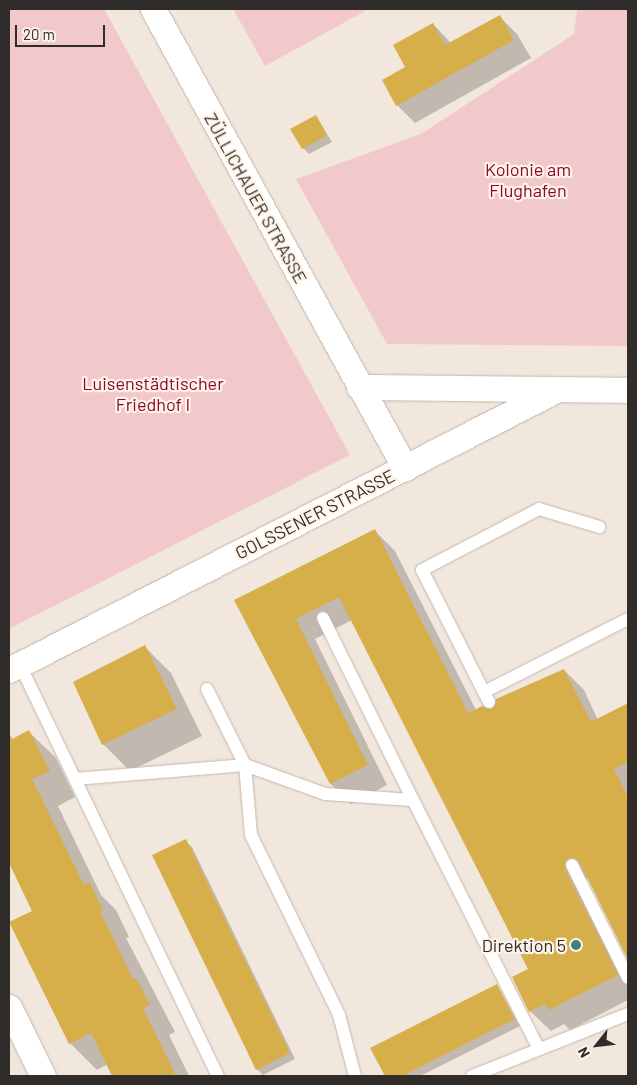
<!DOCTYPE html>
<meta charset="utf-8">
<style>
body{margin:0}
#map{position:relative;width:637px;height:1085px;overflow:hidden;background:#f2e7dd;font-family:Barlow,sans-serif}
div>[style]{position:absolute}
.green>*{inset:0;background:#f2c9cb}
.shadow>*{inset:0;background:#0003}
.building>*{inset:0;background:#d6af4a}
.roads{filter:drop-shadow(0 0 1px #c2b7ae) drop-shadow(0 0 1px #c2b7ae)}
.service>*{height:12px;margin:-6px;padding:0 6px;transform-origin:6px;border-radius:6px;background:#fff}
.minor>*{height:25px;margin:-12.5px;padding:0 12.5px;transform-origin:12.5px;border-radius:12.5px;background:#fff}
.dots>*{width:14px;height:14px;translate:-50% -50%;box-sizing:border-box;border:2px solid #fff4ea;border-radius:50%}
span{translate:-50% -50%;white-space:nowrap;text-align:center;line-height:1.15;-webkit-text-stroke:4.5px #fff4ea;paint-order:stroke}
.park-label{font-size:18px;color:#8a0a2c}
.street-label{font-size:18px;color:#302c29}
.poi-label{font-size:18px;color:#302c29}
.right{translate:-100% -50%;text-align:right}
.frame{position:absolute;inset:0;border:10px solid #302c29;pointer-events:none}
.north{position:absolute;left:572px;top:1020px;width:50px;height:50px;-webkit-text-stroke:4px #fff4ea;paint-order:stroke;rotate:241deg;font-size:14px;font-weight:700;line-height:20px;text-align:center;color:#302c29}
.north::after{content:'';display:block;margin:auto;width:18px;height:22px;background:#302c29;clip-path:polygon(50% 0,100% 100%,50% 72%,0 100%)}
.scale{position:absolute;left:15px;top:25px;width:90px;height:22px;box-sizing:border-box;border:2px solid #302c29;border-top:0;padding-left:6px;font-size:15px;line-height:18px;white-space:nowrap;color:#302c29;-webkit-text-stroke:4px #fff4ea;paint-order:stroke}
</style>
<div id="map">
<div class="green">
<i style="clip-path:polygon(9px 9px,104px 9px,350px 455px,9px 629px)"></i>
<i style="clip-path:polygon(233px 9px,369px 9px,265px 66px)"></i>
<i style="clip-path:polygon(577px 9px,628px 9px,628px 346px,387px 344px,296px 179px,421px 134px,574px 34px)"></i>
</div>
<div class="shadow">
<i style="clip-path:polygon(499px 16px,517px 34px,531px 58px,415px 123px,397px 105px,407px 68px,433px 24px,451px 43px)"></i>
<i style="clip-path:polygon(316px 116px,332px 142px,309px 154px,303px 148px)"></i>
<i style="clip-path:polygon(375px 531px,395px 551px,476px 710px,493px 711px,564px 670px,584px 690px,598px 720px,628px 704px,628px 957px,589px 878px,585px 880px,628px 978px,628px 1000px,570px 1030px,564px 1024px,551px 1031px,530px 1011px,513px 978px,529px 970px,352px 620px,315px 639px,387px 785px,351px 804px,331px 784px,236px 601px)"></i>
<i style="clip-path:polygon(145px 647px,171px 673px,202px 736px,130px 771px,103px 744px)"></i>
<i style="clip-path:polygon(29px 732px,56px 758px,75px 797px,58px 806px,101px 895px,116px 910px,129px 937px,126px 938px,175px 1032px,169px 1035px,189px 1076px,113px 1076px,108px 1064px,97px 1070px,70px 1043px,34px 911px,9px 860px,9px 742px)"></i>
<i style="clip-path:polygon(185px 841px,192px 847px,295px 1059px,263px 1075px,257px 1069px)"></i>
<i style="clip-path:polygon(497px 986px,520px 1026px,420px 1076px,386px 1076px,372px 1048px)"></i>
</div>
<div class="building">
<i style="clip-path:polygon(500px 15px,514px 40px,396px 106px,382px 80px,405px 67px,393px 45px,433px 23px,445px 45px)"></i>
<i style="clip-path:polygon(316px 115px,327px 135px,302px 149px,290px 129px)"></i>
<i style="clip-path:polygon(375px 529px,468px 713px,482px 706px,492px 709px,496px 699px,564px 669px,591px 722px,628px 703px,628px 762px,614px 769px,628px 797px,628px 960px,579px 861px,568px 858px,565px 869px,618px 975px,549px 1010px,545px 1004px,529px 1012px,512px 977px,528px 969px,339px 597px,296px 619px,368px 765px,330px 784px,234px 600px)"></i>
<i style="clip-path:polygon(145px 645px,177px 709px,102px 745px,73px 682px)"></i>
<i style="clip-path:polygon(29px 730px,50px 771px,32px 779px,84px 885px,90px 882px,103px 910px,100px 911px,133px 979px,136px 978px,150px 1005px,143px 1008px,176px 1076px,112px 1076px,91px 1033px,69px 1044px,9px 922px,32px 911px,9px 863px,9px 732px,12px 739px)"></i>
<i style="clip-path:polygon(186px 839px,290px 1053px,256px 1070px,152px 855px)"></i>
<i style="clip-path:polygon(497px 984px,515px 1019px,402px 1076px,385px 1076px,370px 1048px)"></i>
</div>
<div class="roads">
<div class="service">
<i style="left:323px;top:618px;width:203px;rotate:63.7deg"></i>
<i style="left:20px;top:665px;width:456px;rotate:64.3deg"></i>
<i style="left:207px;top:689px;width:85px;rotate:63.4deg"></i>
<i style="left:245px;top:765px;width:70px;rotate:85.1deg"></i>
<i style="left:251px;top:835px;width:200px;rotate:63.9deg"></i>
<i style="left:339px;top:1015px;width:63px;rotate:75.3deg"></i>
<i style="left:484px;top:692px;width:161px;rotate:-26.9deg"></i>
<i style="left:489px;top:702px;width:148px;rotate:-116.9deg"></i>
<i style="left:422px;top:570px;width:132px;rotate:-27.5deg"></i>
<i style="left:539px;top:509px;width:63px;rotate:16.7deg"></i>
<i style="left:75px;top:779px;width:171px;rotate:-4.7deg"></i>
<i style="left:245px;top:765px;width:85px;rotate:19.9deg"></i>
<i style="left:325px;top:794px;width:88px;rotate:3.9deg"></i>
<i style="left:413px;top:800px;width:279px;rotate:63.2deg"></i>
<i style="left:572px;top:865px;width:126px;rotate:63.6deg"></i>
<i style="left:472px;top:1076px;width:168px;rotate:-21.7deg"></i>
</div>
<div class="minor">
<i style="left:153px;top:9px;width:524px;rotate:61.23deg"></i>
<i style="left:359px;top:387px;width:269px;rotate:0.6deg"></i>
<i style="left:9px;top:670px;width:614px;rotate:-27.11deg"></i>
<i style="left:9px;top:1007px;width:77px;rotate:63.8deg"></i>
</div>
</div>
<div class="dots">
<i style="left:576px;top:945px;background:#3e847c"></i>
</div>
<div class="park-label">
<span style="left:528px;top:180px">Kolonie am<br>Flughafen</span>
<span style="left:153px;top:394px">Luisenstädtischer<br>Friedhof I</span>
</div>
<div class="street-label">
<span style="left:256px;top:198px;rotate:61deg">ZÜLLICHAUER STRASSE</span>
<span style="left:315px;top:514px;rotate:-27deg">GOLSSENER STRASSE</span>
</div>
<div class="poi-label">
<span class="right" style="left:566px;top:945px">Direktion 5</span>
</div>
<div class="frame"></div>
<div class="north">N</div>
<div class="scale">20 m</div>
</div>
